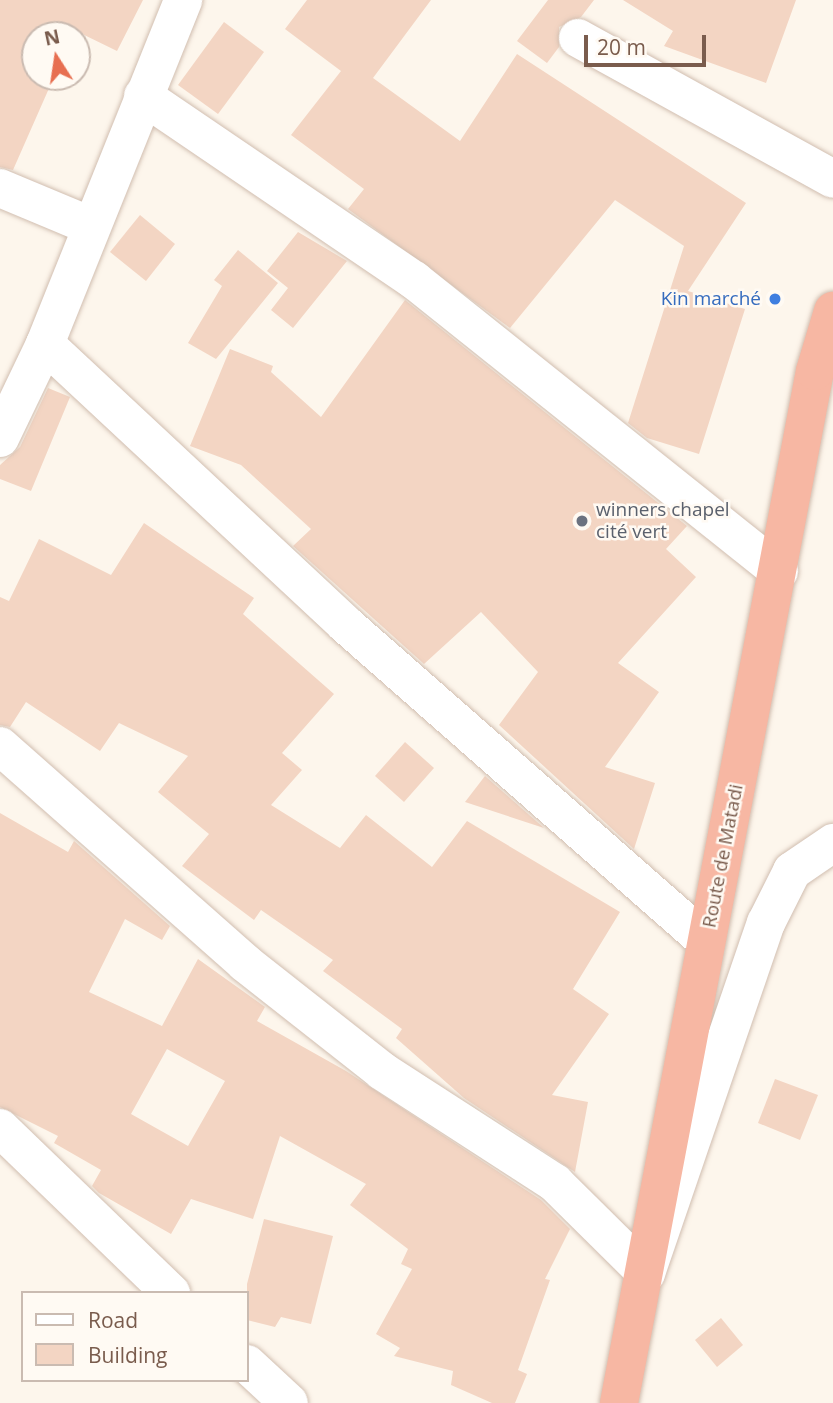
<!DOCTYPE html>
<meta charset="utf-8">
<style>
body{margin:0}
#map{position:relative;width:833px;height:1403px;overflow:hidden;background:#fdf6ec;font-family:"Open Sans",sans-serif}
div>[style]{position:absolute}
.building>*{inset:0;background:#f3d5c3}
.roads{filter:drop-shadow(0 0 2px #d1beb0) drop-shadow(0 0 2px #d1beb0)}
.minor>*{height:38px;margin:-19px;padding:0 19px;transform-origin:19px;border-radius:19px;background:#fff}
.highway>*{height:38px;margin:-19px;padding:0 19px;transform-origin:19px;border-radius:19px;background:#f7b7a3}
.dots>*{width:19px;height:19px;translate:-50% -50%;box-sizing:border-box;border:4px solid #fffaf3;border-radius:50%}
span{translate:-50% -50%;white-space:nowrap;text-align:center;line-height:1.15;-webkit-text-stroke:5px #fffaf3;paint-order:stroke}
.shop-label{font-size:19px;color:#366cbe}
.right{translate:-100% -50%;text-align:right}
.worship-label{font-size:19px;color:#5b616d}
.left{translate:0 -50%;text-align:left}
.street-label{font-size:19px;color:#7a5c4d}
.legend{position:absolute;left:21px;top:1291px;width:228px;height:91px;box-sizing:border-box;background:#fffaf3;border:2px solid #cabbb1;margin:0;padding:9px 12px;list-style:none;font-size:21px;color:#7a5c4d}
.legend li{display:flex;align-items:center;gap:14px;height:35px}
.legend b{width:35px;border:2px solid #cabbb1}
.north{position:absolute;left:21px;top:21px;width:70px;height:70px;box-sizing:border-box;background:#fffaf3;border:2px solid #cabbb1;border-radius:50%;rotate:348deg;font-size:19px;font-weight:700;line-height:28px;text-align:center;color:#7a5c4d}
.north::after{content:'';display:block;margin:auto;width:24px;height:32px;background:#e76f51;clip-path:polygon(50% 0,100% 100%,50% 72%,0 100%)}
.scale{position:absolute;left:584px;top:35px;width:122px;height:32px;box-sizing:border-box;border:4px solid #7a5c4d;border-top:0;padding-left:9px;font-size:21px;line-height:24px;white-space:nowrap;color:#7a5c4d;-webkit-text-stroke:5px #fffaf3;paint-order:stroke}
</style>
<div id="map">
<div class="building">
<i style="clip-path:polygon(0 0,143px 0,117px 51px,74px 30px,35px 35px,35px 77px,54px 77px,13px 170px,0 167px)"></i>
<i style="clip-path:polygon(307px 0,431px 0,373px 78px,460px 141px,517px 54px,746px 203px,688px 291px,745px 309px,699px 454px,647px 438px,628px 423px,684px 246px,615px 200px,510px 328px,348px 209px,364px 189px,291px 135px,341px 71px,285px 29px)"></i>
<i style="clip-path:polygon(548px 0,594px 0,581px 17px,559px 27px,559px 47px,547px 63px,517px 41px)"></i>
<i style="clip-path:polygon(623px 0,796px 0,766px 83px,664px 46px,673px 31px)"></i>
<i style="clip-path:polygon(224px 22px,264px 52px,218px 114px,178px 85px)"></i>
<i style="clip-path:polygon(140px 215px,175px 244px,146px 281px,110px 252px)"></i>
<i style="clip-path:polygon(298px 232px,347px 261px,293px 328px,271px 310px,288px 288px,267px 271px)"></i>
<i style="clip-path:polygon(238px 250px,278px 283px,216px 359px,188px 343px,222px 286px,214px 280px)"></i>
<i style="clip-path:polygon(405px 300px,687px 526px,666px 549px,696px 577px,618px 663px,659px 692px,605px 767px,655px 783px,634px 849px,499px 725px,538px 672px,481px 612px,424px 664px,293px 546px,311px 529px,241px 465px,190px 446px,230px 349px,273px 366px,271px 372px,321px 417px)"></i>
<i style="clip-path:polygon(48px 388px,70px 397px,31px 491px,0 479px,0 465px,20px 447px)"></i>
<i style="clip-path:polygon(144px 523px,254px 598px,243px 614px,334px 694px,282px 753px,302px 770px,271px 805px,340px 848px,366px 815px,432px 867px,467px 821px,620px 912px,573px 989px,609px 1014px,552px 1095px,588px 1102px,575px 1172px,464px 1098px,396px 1038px,402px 1029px,323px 971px,333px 960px,261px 910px,254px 920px,182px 866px,209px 834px,158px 792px,188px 756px,119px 723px,100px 751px,26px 702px,10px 727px,0 725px,0 597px,9px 601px,39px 539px,111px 575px)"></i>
<i style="clip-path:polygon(405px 742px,434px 768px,404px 802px,375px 776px)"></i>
<i style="clip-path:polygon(485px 776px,544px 828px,465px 802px)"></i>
<i style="clip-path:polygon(evenodd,0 813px,68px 852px,74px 841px,170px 926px,162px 940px,125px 919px,89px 992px,162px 1026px,198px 959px,265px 1007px,257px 1021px,346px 1071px,541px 1200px,570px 1229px,545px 1279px,550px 1280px,518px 1370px,527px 1374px,515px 1403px,492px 1403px,451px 1385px,453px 1371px,394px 1356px,400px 1348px,376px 1334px,412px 1269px,401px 1264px,408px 1249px,350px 1205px,366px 1184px,280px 1136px,253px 1219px,191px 1199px,171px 1234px,99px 1193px,92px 1186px,101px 1170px,54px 1143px,58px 1136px,0 1107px,0 813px,167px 1049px,225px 1081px,188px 1146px,131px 1114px,167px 1049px)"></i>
<i style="clip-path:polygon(775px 1079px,818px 1095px,800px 1140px,758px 1123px)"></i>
<i style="clip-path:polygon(264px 1219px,333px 1236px,311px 1324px,281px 1317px,275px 1327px,247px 1320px,247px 1284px)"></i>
<i style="clip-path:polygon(721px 1318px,743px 1345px,717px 1367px,695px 1340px)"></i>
</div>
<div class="roads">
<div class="minor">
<i style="left:578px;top:38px;width:291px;rotate:28.9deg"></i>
<i style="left:143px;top:96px;width:328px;rotate:34.2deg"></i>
<i style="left:414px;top:280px;width:467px;rotate:38.6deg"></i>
<i style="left:0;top:188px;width:99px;rotate:22.7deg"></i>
<i style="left:45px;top:344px;width:410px;rotate:43deg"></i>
<i style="left:345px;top:624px;width:480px;rotate:41.3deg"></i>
<i style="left:0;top:438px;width:104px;rotate:-64.4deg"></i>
<i style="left:45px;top:344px;width:371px;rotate:-68.1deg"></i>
<i style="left:0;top:746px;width:327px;rotate:41.5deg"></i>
<i style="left:245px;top:963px;width:174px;rotate:38.2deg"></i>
<i style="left:382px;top:1071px;width:206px;rotate:32.9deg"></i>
<i style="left:555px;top:1183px;width:128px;rotate:44.7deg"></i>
<i style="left:646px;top:1273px;width:370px;rotate:-71.1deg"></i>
<i style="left:766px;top:923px;width:58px;rotate:-63.4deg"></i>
<i style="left:792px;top:871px;width:50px;rotate:-34.3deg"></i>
<i style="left:0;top:1128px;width:238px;rotate:44deg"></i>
<i style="left:247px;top:1364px;width:57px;rotate:42.9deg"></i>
</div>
<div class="highway">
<i style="left:619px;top:1403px;width:1050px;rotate:-79.25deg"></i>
<i style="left:815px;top:371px;width:63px;rotate:-73.3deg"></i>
</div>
</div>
<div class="dots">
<i style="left:775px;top:299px;background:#3f7fe0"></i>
<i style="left:582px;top:521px;background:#6b7280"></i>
</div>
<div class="shop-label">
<span class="right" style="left:761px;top:299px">Kin marché</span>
</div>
<div class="worship-label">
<span class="left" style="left:596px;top:521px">winners chapel<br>cité vert</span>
</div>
<div class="street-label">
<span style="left:723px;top:856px;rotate:-79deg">Route de Matadi</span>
</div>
<ul class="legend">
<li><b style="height:9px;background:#fff"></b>Road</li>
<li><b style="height:19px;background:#f3d5c3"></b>Building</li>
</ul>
<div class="north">N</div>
<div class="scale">20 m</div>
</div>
